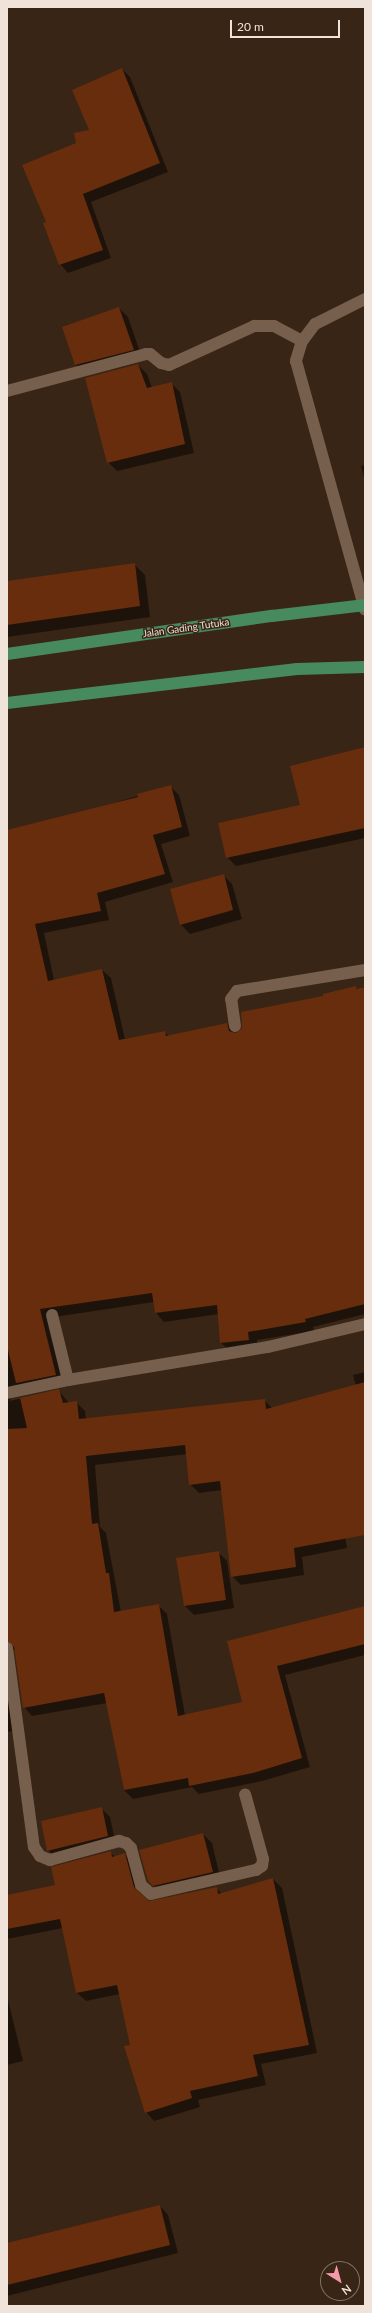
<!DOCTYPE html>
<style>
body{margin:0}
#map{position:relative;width:372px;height:2313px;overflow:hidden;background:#392515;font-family:Lato,sans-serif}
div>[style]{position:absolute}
.shadow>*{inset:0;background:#0007}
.building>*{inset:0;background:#672d0c}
.minor>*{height:12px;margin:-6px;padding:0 6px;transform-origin:6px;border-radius:6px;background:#765f4d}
.major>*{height:12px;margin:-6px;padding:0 6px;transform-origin:6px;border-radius:6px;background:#478a5e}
span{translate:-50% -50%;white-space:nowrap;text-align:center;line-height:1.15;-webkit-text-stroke:3px #392515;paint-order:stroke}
.street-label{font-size:10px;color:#f0e3d9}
.frame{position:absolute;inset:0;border:8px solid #f0e3d9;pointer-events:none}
.north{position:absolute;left:320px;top:2261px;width:40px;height:40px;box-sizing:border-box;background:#392515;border:1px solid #827163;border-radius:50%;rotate:143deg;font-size:11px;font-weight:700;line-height:16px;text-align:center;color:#f0e3d9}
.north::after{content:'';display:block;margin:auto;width:14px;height:18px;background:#f29aac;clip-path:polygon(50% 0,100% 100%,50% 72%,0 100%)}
.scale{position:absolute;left:230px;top:20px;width:110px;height:18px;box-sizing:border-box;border:2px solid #f0e3d9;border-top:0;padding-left:5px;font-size:12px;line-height:14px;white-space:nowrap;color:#f0e3d9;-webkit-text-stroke:3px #392515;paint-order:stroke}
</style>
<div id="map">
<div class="shadow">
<i style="clip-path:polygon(122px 69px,130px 77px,168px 172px,91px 202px,111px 258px,68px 273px,60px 264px,48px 223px,77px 144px,91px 131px)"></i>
<i style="clip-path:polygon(119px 308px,128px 317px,142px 358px,85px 374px,76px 365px)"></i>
<i style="clip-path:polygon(138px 365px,147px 374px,152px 388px,171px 383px,180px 392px,194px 453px,117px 471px,108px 462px)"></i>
<i style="clip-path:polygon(365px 465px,365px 481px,361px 466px)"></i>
<i style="clip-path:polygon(134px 564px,145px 575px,150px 617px,7px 637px,7px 582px)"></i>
<i style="clip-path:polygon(365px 748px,365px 838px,236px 866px,227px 857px,301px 806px)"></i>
<i style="clip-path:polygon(170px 786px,179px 795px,190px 836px,161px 844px,173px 882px,105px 902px,109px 920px,44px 933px,54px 980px,102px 970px,111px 978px,125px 1039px,164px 1032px,169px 1036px,227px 1024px,236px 1035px,325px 997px,355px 987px,357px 989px,365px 987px,365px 1314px,313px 1327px,314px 1331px,257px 1340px,257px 1348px,230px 1351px,221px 1343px,219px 1314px,164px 1322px,156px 1313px,154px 1302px,48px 1318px,64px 1383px,14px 1394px,9px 1401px,59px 1391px,69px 1403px,76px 1402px,85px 1411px,86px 1419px,264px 1400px,272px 1408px,356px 1386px,353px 1375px,365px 1372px,365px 1484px,337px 1491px,347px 1548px,302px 1557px,304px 1575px,241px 1585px,232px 1576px,222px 1490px,199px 1493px,190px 1484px,187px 1454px,95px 1465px,100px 1527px,106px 1533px,121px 1612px,158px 1605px,167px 1614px,185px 1715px,244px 1703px,229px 1641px,365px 1607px,365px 1655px,285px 1675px,310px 1767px,262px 1781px,199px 1794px,192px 1787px,133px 1799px,124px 1790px,107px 1703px,32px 1716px,24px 1707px,16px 1649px,11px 1651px,15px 1731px,7px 1732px,7px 831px,78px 814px)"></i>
<i style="clip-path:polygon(223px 875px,232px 884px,242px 919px,190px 934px,181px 925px,172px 890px)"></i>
<i style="clip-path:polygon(218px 1552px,227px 1561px,234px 1608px,194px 1615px,185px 1606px)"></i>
<i style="clip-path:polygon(101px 1808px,110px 1817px,116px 1845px,57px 1859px,48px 1850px)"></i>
<i style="clip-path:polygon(203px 1834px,212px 1843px,221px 1881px,158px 1890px,149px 1880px)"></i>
<i style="clip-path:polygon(110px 1852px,115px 1857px,124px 1854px,133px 1863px,142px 1896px,149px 1902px,216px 1888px,222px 1894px,273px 1879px,282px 1888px,317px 2053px,261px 2064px,266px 2085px,198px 2100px,200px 2107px,154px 2121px,146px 2112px,120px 1994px,86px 2001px,77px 1993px,63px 1928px,7px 1939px,7px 1896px,56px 1886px)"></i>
<i style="clip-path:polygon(7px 1996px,23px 2061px,7px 2065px)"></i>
<i style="clip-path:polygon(160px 2206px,168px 2215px,178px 2253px,7px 2296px,7px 2244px)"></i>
</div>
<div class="building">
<i style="clip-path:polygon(122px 68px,160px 163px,83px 194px,103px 250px,59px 265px,43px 223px,46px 222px,22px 165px,76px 143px,74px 133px,89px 130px,72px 90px)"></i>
<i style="clip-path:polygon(119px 307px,134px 350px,75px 365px,62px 327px)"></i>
<i style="clip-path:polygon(138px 364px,147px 388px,172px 382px,185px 444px,107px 463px,85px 378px)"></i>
<i style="clip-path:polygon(135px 563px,140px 606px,7px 625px,7px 581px)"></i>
<i style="clip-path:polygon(365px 747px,365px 828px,226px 858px,218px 823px,300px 805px,290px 766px)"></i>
<i style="clip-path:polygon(171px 785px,182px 827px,153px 835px,165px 874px,97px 893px,101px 911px,35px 924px,48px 981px,102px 969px,119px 1040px,165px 1031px,166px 1036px,227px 1023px,229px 1031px,236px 1033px,242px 1028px,241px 1012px,323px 996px,323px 994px,356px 986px,356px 989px,365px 987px,365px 1304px,305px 1319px,306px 1322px,248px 1332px,249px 1340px,220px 1343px,217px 1305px,155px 1313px,152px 1293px,40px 1309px,56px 1375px,16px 1383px,7px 1346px,7px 830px,138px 797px,137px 794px)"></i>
<i style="clip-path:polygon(224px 874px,233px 910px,180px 925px,170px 889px)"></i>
<i style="clip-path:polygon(365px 1382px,365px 1535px,294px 1548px,296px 1567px,231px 1577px,220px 1481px,189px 1485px,185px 1445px,86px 1456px,92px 1524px,98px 1523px,106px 1573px,109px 1573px,114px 1612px,159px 1604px,178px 1716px,242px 1702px,227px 1641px,365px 1606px,365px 1644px,277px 1666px,302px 1758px,253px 1773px,189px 1786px,188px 1778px,124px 1790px,104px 1693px,23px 1708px,14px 1647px,7px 1641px,7px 1429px,27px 1428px,20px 1398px,59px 1389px,63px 1403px,77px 1401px,79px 1419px,265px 1399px,266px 1409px)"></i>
<i style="clip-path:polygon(219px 1551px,226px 1600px,184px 1606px,176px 1558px)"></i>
<i style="clip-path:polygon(102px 1807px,108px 1836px,47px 1851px,41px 1821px)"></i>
<i style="clip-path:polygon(203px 1833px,213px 1872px,153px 1886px,148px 1881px,139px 1850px)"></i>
<i style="clip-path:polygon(111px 1851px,112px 1857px,125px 1853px,134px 1887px,149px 1901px,217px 1887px,218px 1894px,273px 1878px,309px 2045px,253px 2055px,258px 2076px,190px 2091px,192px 2098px,145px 2113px,124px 2046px,130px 2045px,117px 1985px,76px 1993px,60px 1919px,7px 1929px,7px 1895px,55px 1885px,51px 1867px)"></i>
<i style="clip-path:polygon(160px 2205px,170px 2245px,7px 2285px,7px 2243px)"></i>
</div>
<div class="minor">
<i style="left:365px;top:299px;width:56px;rotate:153.4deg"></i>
<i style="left:315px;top:324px;width:21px;rotate:127deg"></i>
<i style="left:302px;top:341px;width:21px;rotate:107deg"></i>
<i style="left:296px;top:361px;width:258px;rotate:74.5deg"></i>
<i style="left:7px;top:391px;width:144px;rotate:-14.9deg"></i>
<i style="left:146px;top:354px;width:4px"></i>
<i style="left:150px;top:354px;width:14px;rotate:39deg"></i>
<i style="left:161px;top:363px;width:8px;rotate:14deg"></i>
<i style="left:169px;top:365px;width:94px;rotate:-24.6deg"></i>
<i style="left:254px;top:326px;width:20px"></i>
<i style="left:274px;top:326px;width:32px;rotate:28deg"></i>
<i style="left:235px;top:1026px;width:27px;rotate:-98deg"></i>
<i style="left:231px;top:999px;width:10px;rotate:-53deg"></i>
<i style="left:237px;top:991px;width:130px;rotate:-9.3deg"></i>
<i style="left:52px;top:1315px;width:67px;rotate:76.2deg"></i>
<i style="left:7px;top:1393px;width:62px;rotate:-12deg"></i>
<i style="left:68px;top:1380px;width:203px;rotate:-9.4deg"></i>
<i style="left:268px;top:1347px;width:100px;rotate:-13.3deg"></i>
<i style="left:7px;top:1648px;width:201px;rotate:82.3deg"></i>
<i style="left:34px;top:1847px;width:11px;rotate:56deg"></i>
<i style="left:40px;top:1856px;width:11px;rotate:22deg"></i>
<i style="left:50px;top:1860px;width:72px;rotate:-15.4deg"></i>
<i style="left:119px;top:1841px;width:7px;rotate:16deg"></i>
<i style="left:126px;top:1843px;width:7px;rotate:45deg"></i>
<i style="left:131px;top:1848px;width:38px;rotate:75deg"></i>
<i style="left:141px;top:1885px;width:13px;rotate:42deg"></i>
<i style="left:151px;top:1894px;width:108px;rotate:-12.9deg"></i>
<i style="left:256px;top:1870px;width:7px;rotate:-34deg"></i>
<i style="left:262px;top:1866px;width:7px;rotate:-82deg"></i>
<i style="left:263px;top:1859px;width:67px;rotate:-105.5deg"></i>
</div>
<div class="major">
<i style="left:7px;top:654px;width:268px;rotate:-8.2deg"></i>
<i style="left:272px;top:616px;width:94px;rotate:-6.7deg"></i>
<i style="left:7px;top:703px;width:292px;rotate:-6.7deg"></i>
<i style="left:297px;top:669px;width:68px;rotate:-1.7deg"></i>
</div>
<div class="street-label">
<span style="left:186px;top:628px;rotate:-8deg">Jalan Gading Tutuka</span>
</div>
<div class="frame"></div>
<div class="north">N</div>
<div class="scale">20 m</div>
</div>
